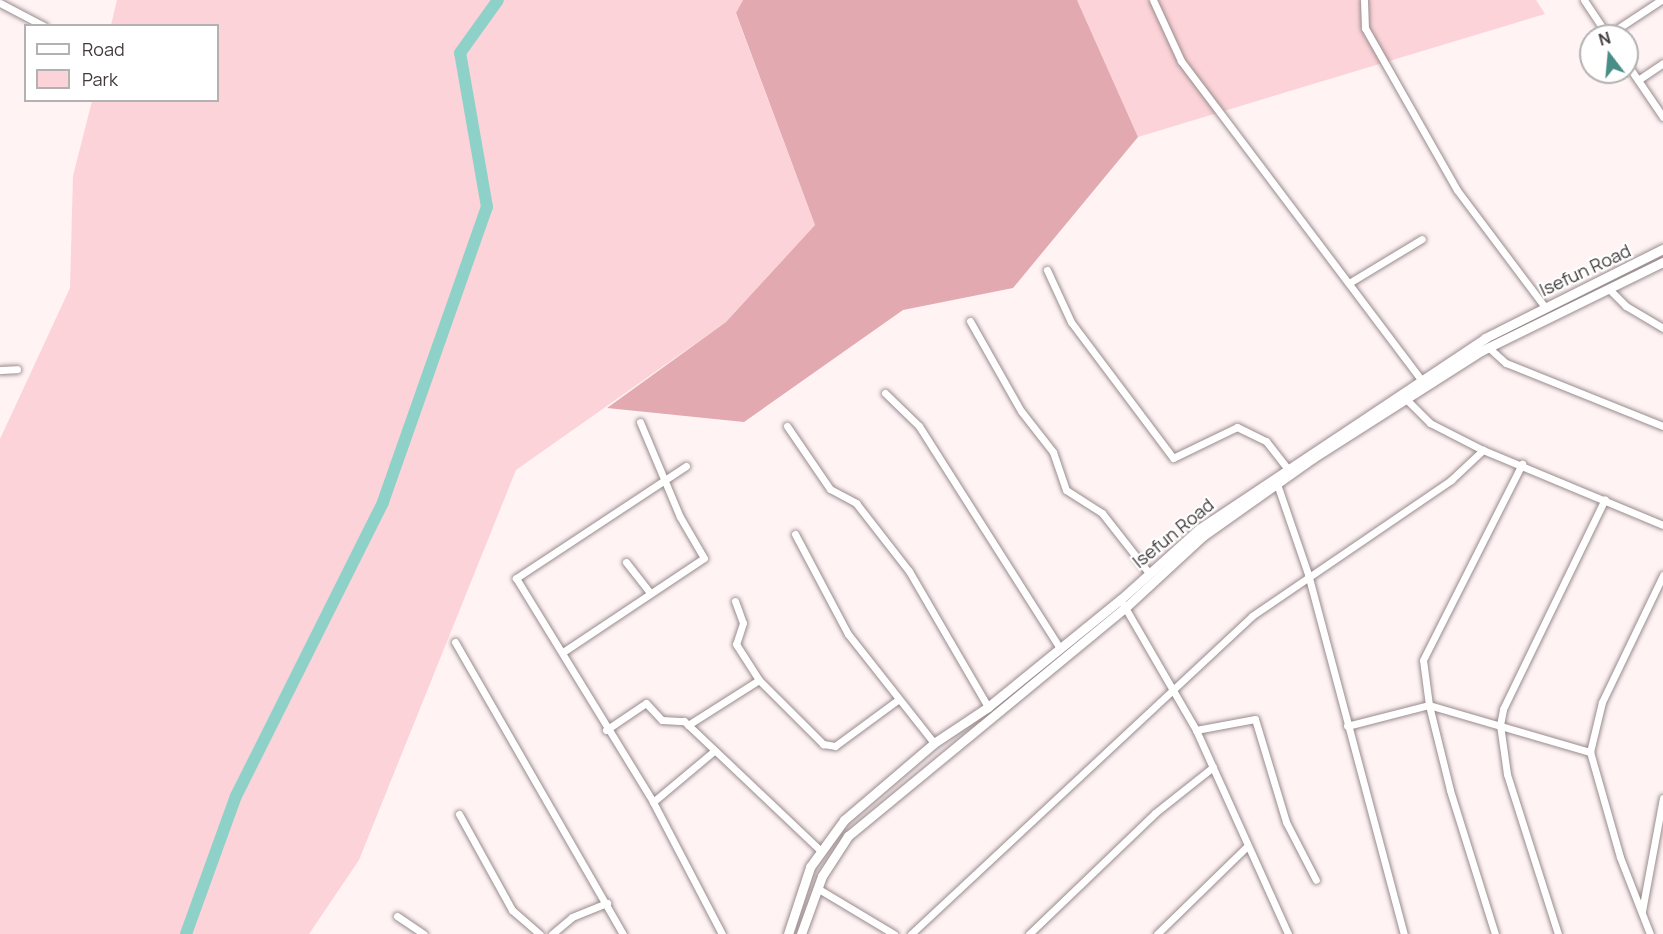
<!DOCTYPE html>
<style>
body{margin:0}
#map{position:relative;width:1663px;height:934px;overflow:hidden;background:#fff3f4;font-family:Manrope,sans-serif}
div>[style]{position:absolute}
.green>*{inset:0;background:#fcd3d8}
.forest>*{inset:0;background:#e2a9b1}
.river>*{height:12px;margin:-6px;padding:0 6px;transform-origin:6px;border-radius:6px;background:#8ed1c9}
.roads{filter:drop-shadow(0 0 2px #998b8d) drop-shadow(0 0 2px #998b8d)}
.minor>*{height:7px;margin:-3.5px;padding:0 3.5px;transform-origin:3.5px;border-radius:3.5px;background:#fff}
.tertiary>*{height:9px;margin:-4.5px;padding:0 4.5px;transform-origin:4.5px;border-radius:4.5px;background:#fff}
span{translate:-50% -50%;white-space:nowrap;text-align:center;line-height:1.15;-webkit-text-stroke:4.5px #fff;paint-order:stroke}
.street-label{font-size:18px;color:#413b3c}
.legend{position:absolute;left:24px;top:24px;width:195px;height:78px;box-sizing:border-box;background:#fff;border:2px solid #b3b1b1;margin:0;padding:8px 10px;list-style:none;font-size:18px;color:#413b3c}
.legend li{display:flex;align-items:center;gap:12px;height:30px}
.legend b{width:30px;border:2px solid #b3b1b1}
.north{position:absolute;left:1579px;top:24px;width:60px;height:60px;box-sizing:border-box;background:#fff;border:2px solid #b3b1b1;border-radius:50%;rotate:344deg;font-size:16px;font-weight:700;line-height:24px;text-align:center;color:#413b3c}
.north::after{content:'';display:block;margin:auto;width:21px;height:27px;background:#488e87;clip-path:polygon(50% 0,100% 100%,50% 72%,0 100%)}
</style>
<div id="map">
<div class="green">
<i style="clip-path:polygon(117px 0,743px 0,736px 14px,815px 225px,726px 322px,516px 470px,359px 860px,309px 934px,0 934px,0 439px,70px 288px,73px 176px,92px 101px,218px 100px,218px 26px,111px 25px)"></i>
<i style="clip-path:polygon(1077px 0,1536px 0,1545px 14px,1138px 137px)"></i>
</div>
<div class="forest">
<i style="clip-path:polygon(743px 0,1077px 0,1138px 137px,1013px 288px,903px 310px,744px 422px,607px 408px,726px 322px,815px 225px,736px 13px)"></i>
</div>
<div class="river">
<i style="left:186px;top:934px;width:147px;rotate:-70.1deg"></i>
<i style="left:236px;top:796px;width:329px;rotate:-63.4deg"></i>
<i style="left:383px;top:502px;width:313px;rotate:-70.6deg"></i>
<i style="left:487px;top:207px;width:156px;rotate:-99.9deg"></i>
<i style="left:460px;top:53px;width:65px;rotate:-54.4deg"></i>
</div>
<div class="roads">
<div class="minor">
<i style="left:1153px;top:0;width:67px;rotate:65.3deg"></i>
<i style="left:1181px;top:61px;width:397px;rotate:53deg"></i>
<i style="left:1364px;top:0;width:28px;rotate:88deg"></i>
<i style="left:1365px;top:28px;width:186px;rotate:60.4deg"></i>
<i style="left:1457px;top:190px;width:146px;rotate:53.1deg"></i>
<i style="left:1584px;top:0;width:43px;rotate:56.3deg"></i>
<i style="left:0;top:3px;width:50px;rotate:27.6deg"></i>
<i style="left:1608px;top:35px;width:64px;rotate:-33.4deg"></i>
<i style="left:1627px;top:64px;width:64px;rotate:55.8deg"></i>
<i style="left:1638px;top:80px;width:30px;rotate:-34deg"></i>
<i style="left:1047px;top:270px;width:57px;rotate:65.2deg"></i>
<i style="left:1071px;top:322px;width:170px;rotate:53.1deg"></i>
<i style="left:1173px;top:458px;width:71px;rotate:-25.8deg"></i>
<i style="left:1237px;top:427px;width:32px;rotate:26deg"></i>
<i style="left:1266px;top:441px;width:33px;rotate:52deg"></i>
<i style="left:1349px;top:283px;width:85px;rotate:-31.1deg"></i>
<i style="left:1609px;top:289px;width:24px;rotate:45deg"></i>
<i style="left:1626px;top:306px;width:43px;rotate:30.7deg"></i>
<i style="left:970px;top:321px;width:103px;rotate:60.5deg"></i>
<i style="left:1021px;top:411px;width:52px;rotate:52deg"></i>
<i style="left:1053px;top:452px;width:40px;rotate:71.1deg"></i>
<i style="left:1066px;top:490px;width:43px;rotate:32.6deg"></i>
<i style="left:1102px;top:513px;width:76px;rotate:51.9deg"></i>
<i style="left:1488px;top:347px;width:24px;rotate:42deg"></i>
<i style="left:1506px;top:363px;width:169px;rotate:21.9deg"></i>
<i style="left:0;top:370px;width:17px;rotate:-3deg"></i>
<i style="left:885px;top:393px;width:47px;rotate:44.1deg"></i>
<i style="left:919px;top:426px;width:263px;rotate:57.6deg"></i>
<i style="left:1406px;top:399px;width:34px;rotate:45deg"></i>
<i style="left:1430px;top:423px;width:59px;rotate:27deg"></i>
<i style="left:1483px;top:450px;width:195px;rotate:22.6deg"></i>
<i style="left:787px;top:426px;width:76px;rotate:55.7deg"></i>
<i style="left:830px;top:489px;width:30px;rotate:28deg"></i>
<i style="left:856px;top:503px;width:86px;rotate:52.1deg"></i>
<i style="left:909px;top:571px;width:157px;rotate:59.8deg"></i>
<i style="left:686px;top:466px;width:204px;rotate:146.6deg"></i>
<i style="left:516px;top:578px;width:263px;rotate:58.5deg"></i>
<i style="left:653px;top:802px;width:149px;rotate:62.4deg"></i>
<i style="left:1277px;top:484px;width:95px;rotate:71deg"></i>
<i style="left:1308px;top:574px;width:373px;rotate:75.1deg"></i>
<i style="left:795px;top:534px;width:113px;rotate:62.1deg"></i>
<i style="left:848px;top:634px;width:139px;rotate:51.7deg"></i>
<i style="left:626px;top:562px;width:37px;rotate:52deg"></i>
<i style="left:735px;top:601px;width:23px;rotate:70deg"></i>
<i style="left:743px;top:623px;width:22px;rotate:108deg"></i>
<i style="left:736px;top:644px;width:43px;rotate:57.4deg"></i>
<i style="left:759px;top:680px;width:91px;rotate:45deg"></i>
<i style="left:823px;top:744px;width:12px;rotate:9deg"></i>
<i style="left:835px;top:746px;width:79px;rotate:-36.3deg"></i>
<i style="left:1123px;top:604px;width:146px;rotate:59.9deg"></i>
<i style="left:1196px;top:730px;width:224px;rotate:65.7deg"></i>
<i style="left:455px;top:642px;width:337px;rotate:60.1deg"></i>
<i style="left:563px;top:652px;width:169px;rotate:-33.7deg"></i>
<i style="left:704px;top:558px;width:48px;rotate:-120.3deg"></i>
<i style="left:680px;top:517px;width:103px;rotate:-112.8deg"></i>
<i style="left:688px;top:725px;width:84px;rotate:-32.4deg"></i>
<i style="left:1347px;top:726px;width:85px;rotate:-14.4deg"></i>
<i style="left:1429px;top:705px;width:168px;rotate:16.3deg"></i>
<i style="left:606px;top:730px;width:48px;rotate:-34deg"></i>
<i style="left:646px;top:703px;width:23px;rotate:47deg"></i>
<i style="left:662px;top:720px;width:22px;rotate:3deg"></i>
<i style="left:684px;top:721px;width:187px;rotate:43.5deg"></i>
<i style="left:1196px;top:730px;width:60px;rotate:-10.6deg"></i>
<i style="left:1255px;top:719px;width:108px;rotate:73.2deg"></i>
<i style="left:1286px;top:822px;width:65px;rotate:62.7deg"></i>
<i style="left:653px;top:802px;width:80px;rotate:-39.9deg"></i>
<i style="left:459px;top:814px;width:110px;rotate:61.1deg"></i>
<i style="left:512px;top:910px;width:37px;rotate:41deg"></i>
<i style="left:817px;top:888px;width:90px;rotate:30.9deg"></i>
<i style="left:1642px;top:911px;width:115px;rotate:-79.5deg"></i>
<i style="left:397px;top:916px;width:32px;rotate:34deg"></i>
<i style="left:552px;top:934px;width:26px;rotate:-40deg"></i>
<i style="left:572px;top:917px;width:38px;rotate:-22deg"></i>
<i style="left:911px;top:934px;width:466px;rotate:-43deg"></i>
<i style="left:1252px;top:616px;width:241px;rotate:-34.3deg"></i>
<i style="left:1451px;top:480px;width:44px;rotate:-43.2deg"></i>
<i style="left:1029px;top:934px;width:175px;rotate:-43.8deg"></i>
<i style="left:1155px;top:813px;width:74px;rotate:-38.4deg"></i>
<i style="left:1157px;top:934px;width:124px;rotate:-44.3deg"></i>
<i style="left:1495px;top:934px;width:151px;rotate:-107.4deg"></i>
<i style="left:1450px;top:790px;width:88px;rotate:-103.9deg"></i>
<i style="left:1429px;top:705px;width:45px;rotate:-97.6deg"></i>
<i style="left:1423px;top:660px;width:220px;rotate:-63.2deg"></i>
<i style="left:1558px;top:934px;width:168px;rotate:-107.7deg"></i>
<i style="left:1507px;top:774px;width:49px;rotate:-98.1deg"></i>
<i style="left:1500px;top:725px;width:16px;rotate:-79deg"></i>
<i style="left:1503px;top:709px;width:233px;rotate:-64.1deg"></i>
<i style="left:1650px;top:934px;width:83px;rotate:-111.3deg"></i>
<i style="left:1620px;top:857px;width:109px;rotate:-105.9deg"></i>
<i style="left:1590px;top:752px;width:51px;rotate:-76.5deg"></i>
<i style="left:1602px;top:702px;width:141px;rotate:-64.3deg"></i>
</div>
<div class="tertiary">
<i style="left:788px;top:934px;width:71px;rotate:-71.8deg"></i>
<i style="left:810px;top:867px;width:58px;rotate:-54.1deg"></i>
<i style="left:844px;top:820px;width:118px;rotate:-40.5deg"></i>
<i style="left:934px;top:743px;width:65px;rotate:-33.7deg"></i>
<i style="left:988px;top:707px;width:171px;rotate:-39.1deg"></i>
<i style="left:1121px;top:599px;width:105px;rotate:-41.9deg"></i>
<i style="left:1199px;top:529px;width:344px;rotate:-33.7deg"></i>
<i style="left:1485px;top:338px;width:199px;rotate:-26.6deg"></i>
<i style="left:801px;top:934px;width:62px;rotate:-70.1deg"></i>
<i style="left:822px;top:876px;width:48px;rotate:-57deg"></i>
<i style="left:848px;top:836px;width:359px;rotate:-39.5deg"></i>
<i style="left:1125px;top:608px;width:106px;rotate:-42.7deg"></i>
<i style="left:1203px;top:536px;width:135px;rotate:-35.3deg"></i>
<i style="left:1313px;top:458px;width:199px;rotate:-32.5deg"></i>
<i style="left:1481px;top:351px;width:203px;rotate:-26.1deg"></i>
</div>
</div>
<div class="street-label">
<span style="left:1585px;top:270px;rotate:-25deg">Isefun Road</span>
<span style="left:1173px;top:533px;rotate:-39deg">Isefun Road</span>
</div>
<ul class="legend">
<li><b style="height:8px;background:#fff"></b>Road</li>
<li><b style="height:16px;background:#fcd3d8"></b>Park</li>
</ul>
<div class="north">N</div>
</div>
